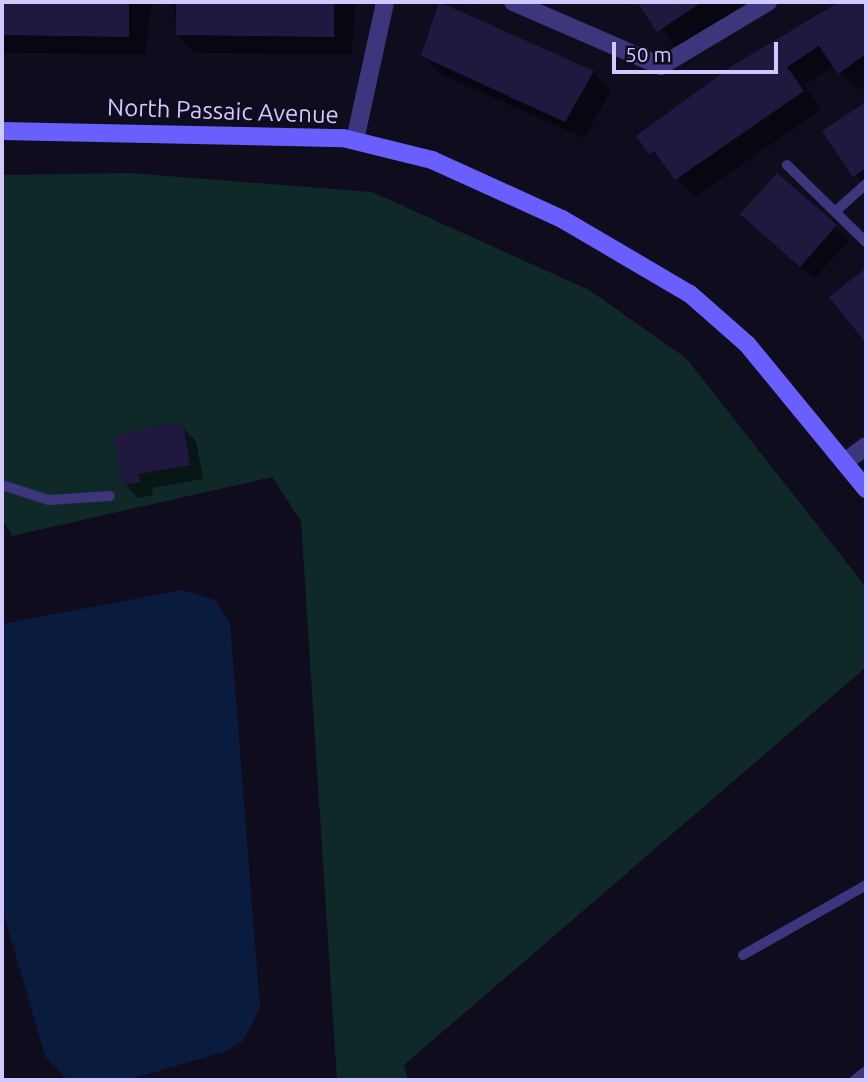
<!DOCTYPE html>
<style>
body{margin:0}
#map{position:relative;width:868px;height:1082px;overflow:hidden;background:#0f0c1e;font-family:Ubuntu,sans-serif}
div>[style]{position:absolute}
.green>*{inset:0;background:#0f2828}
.water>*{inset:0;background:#0a1c3e}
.shadow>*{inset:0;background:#0007}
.building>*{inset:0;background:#21183f}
.lane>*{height:10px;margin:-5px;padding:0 5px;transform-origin:5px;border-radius:5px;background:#3c367d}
.street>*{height:18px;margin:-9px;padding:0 9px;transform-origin:9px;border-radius:9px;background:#3c367d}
.secondary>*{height:18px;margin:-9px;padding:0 9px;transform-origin:9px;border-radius:9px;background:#695fff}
span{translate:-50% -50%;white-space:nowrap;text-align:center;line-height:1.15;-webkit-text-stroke:5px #0f0c1e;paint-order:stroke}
.street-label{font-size:24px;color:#d1c8ff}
.frame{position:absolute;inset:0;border:4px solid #d1c8ff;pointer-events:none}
.scale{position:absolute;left:612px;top:42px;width:166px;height:32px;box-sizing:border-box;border:4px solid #d1c8ff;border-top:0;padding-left:9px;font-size:21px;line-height:24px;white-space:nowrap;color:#d1c8ff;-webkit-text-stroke:5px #0f0c1e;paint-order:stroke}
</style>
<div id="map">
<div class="green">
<i style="clip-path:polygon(130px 173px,372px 192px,589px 290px,686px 358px,866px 587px,866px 667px,404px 1065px,408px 1080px,337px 1080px,301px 521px,272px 477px,12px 536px,2px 519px,2px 175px)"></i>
</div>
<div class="water">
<i style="clip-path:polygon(182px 590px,215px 600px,230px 623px,260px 1008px,242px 1042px,223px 1052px,128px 1080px,68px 1080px,45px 1056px,2px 908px,2px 624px)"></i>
</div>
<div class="shadow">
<i style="clip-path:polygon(2px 2px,151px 2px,146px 54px,2px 53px)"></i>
<i style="clip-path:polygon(174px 2px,356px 2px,351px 54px,195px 53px,177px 35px)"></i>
<i style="clip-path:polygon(643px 2px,747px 2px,676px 49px)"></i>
<i style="clip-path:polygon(839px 2px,866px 2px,866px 84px,857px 90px,834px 66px,804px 85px,821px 110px,694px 197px,639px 136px)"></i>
<i style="clip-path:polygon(423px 56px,593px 72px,611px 90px,584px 138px,441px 74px)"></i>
<i style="clip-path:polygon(866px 105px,866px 188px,825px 131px)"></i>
<i style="clip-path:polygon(835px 227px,849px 240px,814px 279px,757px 228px)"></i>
<i style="clip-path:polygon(182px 427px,196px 441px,203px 479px,152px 488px,153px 495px,138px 498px,125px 484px)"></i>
</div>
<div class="building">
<i style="clip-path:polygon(2px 2px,129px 2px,129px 37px,2px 35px)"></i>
<i style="clip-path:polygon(176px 2px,334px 2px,334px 37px,176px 35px)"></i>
<i style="clip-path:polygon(439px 2px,594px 71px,565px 122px,421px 56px)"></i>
<i style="clip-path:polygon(637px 2px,702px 2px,657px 32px)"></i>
<i style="clip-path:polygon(839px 2px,866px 2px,866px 54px,838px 74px,819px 46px,787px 67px,804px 91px,675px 180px,654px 151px,649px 154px,636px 136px,732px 66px)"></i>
<i style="clip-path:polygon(866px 102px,866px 168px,853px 177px,822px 131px)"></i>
<i style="clip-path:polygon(777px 173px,837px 225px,800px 267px,740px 214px)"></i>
<i style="clip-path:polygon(866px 268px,866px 343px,829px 297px)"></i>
<i style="clip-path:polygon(163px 424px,183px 425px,190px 465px,139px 474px,140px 482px,123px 485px,114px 437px)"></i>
</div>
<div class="lane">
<i style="left:787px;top:165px;width:110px;rotate:44.3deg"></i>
<i style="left:837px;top:210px;width:39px;rotate:-42deg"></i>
<i style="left:2px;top:485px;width:49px;rotate:17.7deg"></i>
<i style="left:49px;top:500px;width:61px;rotate:-3.8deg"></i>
<i style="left:743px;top:955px;width:142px;rotate:-29.6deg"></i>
<i style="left:855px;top:1080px;width:14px;rotate:-39deg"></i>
</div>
<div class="street">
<i style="left:513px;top:2px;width:161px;rotate:23.4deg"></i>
<i style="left:661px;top:66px;width:125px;rotate:-30.9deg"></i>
<i style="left:355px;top:140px;width:141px;rotate:-77.7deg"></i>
<i style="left:846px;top:461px;width:25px;rotate:-37deg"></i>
</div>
<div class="secondary">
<i style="left:2px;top:131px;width:341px;rotate:1.2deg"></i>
<i style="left:343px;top:138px;width:92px;rotate:13.9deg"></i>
<i style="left:432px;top:160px;width:143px;rotate:24.4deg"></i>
<i style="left:562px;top:219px;width:148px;rotate:30.4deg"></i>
<i style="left:690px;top:294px;width:76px;rotate:41.3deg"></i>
<i style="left:747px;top:344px;width:188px;rotate:50.6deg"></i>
</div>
<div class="street-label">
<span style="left:223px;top:111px;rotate:2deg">North Passaic Avenue</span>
</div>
<div class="frame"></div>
<div class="scale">50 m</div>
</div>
